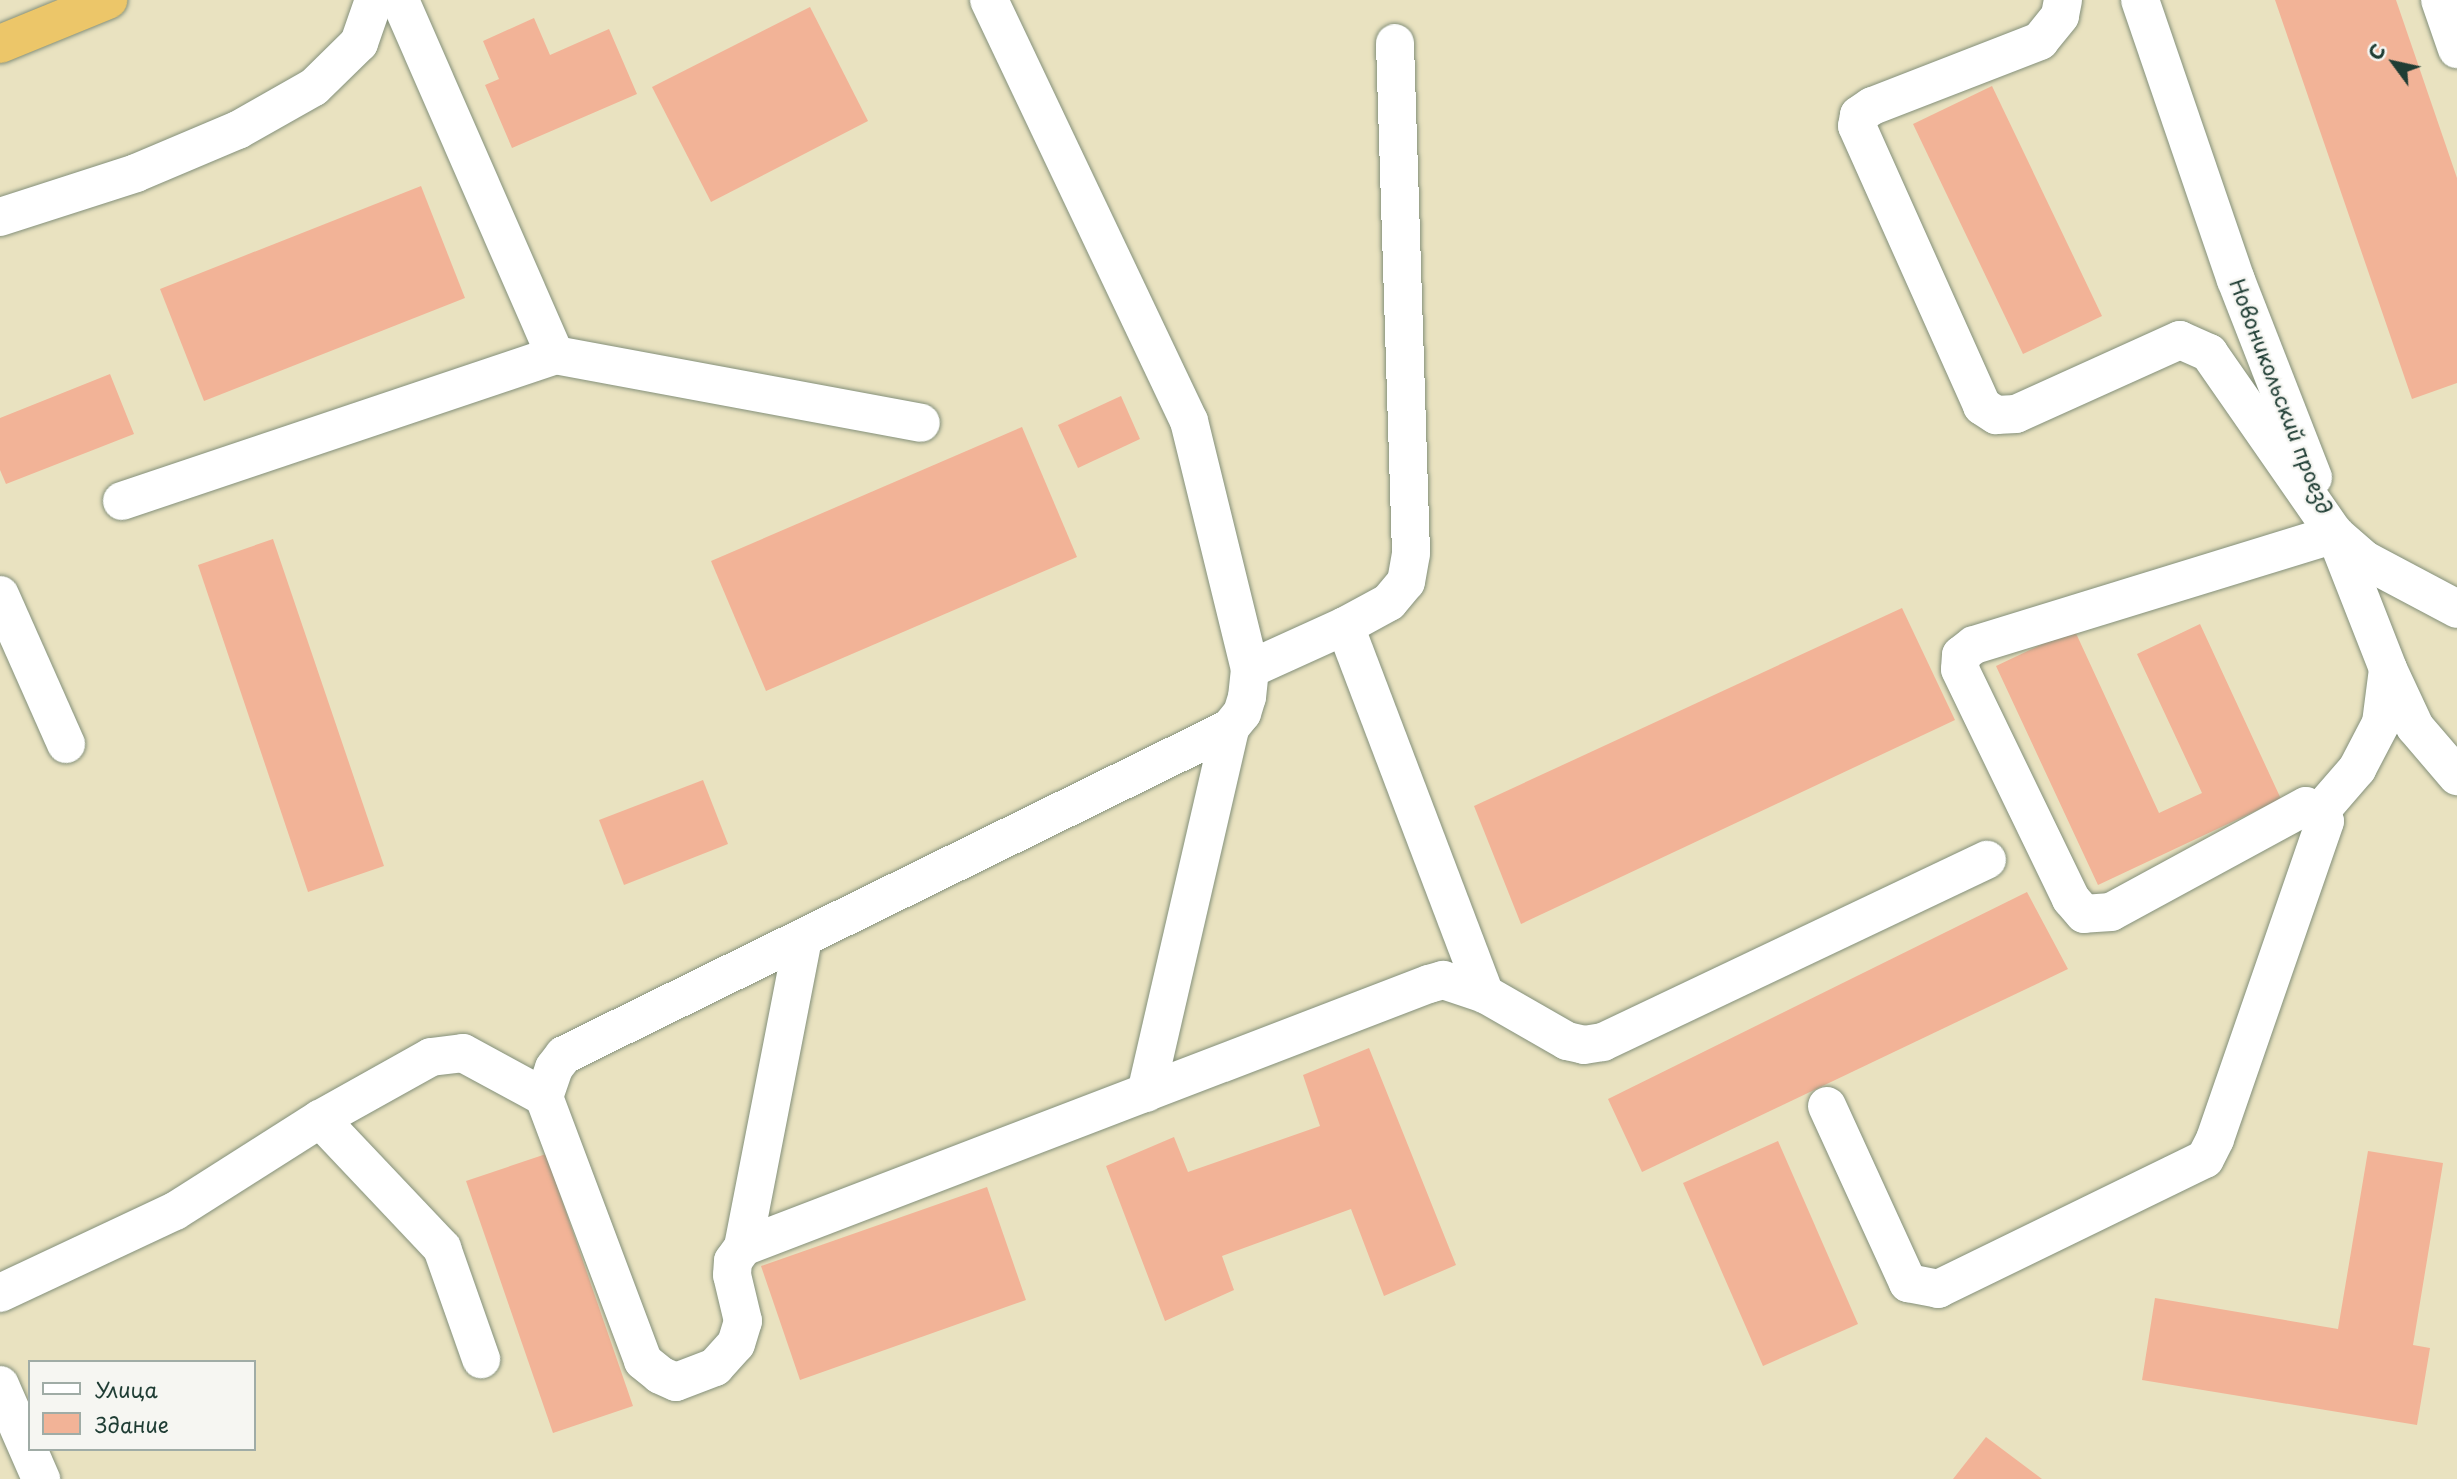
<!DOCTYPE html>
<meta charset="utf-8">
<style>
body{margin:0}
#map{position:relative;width:2457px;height:1479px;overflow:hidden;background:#e9e2c0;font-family:"Playpen Sans",sans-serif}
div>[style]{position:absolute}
.building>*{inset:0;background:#f2b397}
.roads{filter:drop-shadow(0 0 2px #84907a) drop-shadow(0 0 2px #84907a)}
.minor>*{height:38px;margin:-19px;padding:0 19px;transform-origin:19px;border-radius:19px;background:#fff}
.highway>*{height:38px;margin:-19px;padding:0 19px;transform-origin:19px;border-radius:19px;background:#ecc669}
span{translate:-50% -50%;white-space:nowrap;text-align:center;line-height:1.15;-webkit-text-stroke:5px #f6f6f2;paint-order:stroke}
.street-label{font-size:21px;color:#1f3d34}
.legend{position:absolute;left:28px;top:1360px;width:228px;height:91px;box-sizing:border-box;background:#f6f6f2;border:2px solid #a0aca6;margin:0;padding:9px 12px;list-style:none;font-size:21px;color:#1f3d34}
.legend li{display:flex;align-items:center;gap:14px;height:35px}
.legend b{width:35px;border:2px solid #a0aca6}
.north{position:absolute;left:2359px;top:28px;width:70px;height:70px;-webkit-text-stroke:5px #f6f6f2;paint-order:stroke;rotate:303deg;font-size:19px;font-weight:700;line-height:28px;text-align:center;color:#1f3d34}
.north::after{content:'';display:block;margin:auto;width:24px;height:32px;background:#1f3d34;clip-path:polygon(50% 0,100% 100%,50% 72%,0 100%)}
</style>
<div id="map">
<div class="building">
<i style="clip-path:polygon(2275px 0,2396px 0,2457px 178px,2457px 383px,2412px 399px)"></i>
<i style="clip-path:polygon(810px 7px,868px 121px,711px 202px,652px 87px)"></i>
<i style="clip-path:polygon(534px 18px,550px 55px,609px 29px,637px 94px,512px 148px,485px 85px,499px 79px,483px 41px)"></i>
<i style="clip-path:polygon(1992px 86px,2102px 316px,2023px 354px,1913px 124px)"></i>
<i style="clip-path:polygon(421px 186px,465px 298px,204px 401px,160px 289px)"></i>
<i style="clip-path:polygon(110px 374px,134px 434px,6px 484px,0 470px,0 418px)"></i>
<i style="clip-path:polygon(1121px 396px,1140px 439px,1078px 468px,1058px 425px)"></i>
<i style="clip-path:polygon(1022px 427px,1077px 557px,766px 691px,711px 561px)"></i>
<i style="clip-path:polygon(273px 539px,384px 866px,308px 892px,198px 565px)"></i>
<i style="clip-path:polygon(1902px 608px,1955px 720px,1521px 924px,1474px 806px)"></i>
<i style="clip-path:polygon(2200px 624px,2281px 799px,2098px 885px,1996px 666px,2074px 629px,2159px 813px,2202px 793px,2137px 654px)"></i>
<i style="clip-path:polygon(703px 780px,728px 844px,624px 885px,599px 820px)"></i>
<i style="clip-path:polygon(2027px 892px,2068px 969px,1642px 1172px,1608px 1099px)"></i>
<i style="clip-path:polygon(1369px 1048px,1456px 1265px,1384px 1296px,1351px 1209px,1222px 1256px,1234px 1290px,1165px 1321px,1106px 1166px,1174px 1137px,1188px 1172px,1320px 1126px,1303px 1075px)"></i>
<i style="clip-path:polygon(1778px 1141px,1858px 1324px,1763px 1366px,1683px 1183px)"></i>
<i style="clip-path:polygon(2368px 1151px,2443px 1163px,2413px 1345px,2430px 1348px,2417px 1425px,2142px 1380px,2155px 1298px,2338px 1329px)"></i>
<i style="clip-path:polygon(546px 1154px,633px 1406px,553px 1433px,466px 1181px)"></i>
<i style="clip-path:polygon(987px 1187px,1026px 1300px,800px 1380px,761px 1266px)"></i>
<i style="clip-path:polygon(1986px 1437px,2042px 1479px,1953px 1479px)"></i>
</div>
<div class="roads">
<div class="minor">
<i style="left:989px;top:0;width:466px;rotate:64.6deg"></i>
<i style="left:1189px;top:421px;width:255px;rotate:76.2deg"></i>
<i style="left:1250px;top:669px;width:28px;rotate:96deg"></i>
<i style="left:1247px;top:697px;width:17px;rotate:107deg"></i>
<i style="left:1242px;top:713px;width:19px;rotate:129deg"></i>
<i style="left:1230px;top:728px;width:742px;rotate:153.85deg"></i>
<i style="left:564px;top:1055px;width:16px;rotate:128deg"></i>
<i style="left:554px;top:1068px;width:31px;rotate:109deg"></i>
<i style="left:544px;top:1097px;width:282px;rotate:69.4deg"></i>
<i style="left:643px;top:1361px;width:22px;rotate:39deg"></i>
<i style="left:660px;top:1375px;width:17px;rotate:24deg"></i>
<i style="left:676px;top:1382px;width:42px;rotate:-21deg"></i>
<i style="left:715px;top:1367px;width:31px;rotate:-48deg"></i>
<i style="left:736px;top:1344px;width:24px;rotate:-73deg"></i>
<i style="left:743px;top:1321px;width:47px;rotate:-103.4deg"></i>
<i style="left:732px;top:1275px;width:14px;rotate:-86deg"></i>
<i style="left:733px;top:1261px;width:17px;rotate:-54deg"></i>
<i style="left:743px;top:1247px;width:735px;rotate:-20.98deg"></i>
<i style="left:1429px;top:984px;width:15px;rotate:-16deg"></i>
<i style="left:1443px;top:980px;width:44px;rotate:18.4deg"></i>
<i style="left:1485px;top:994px;width:95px;rotate:29.8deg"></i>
<i style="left:1567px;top:1041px;width:17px;rotate:13deg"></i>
<i style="left:1584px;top:1045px;width:19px;rotate:-9deg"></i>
<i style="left:1603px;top:1042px;width:425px;rotate:-25.4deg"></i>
<i style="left:2063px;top:0;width:16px;rotate:101deg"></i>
<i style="left:2060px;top:16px;width:32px;rotate:129deg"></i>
<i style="left:2040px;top:41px;width:180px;rotate:158.8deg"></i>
<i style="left:1872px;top:106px;width:16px;rotate:145deg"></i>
<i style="left:1859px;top:115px;width:11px;rotate:100deg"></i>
<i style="left:1857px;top:126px;width:307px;rotate:65.9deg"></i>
<i style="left:1982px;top:406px;width:17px;rotate:33deg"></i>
<i style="left:1996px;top:415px;width:20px;rotate:-3deg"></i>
<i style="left:2016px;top:414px;width:180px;rotate:-24.3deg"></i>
<i style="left:2180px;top:340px;width:32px;rotate:24deg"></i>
<i style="left:2209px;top:353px;width:221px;rotate:55.2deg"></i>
<i style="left:2335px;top:534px;width:40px;rotate:41deg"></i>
<i style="left:2365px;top:560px;width:104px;rotate:28deg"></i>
<i style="left:2140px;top:0;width:296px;rotate:71.1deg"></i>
<i style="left:2236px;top:280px;width:212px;rotate:68.7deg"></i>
<i style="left:2440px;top:0;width:52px;rotate:70.9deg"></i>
<i style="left:0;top:217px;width:143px;rotate:-17.9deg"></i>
<i style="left:136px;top:173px;width:111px;rotate:-22.9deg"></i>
<i style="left:238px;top:130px;width:87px;rotate:-29.5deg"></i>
<i style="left:314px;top:87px;width:63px;rotate:-44.4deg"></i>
<i style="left:359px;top:43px;width:46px;rotate:-70.8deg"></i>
<i style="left:555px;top:355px;width:372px;rotate:10.5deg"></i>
<i style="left:122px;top:501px;width:457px;rotate:-18.6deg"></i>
<i style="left:555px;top:355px;width:387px;rotate:-113.6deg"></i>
<i style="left:2336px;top:536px;width:143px;rotate:68.6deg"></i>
<i style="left:2388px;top:669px;width:64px;rotate:65deg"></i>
<i style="left:2415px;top:727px;width:65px;rotate:49.4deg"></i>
<i style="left:0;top:595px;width:163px;rotate:66.1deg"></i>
<i style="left:1345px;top:626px;width:394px;rotate:69.2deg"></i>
<i style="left:1250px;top:669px;width:104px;rotate:-24.4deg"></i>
<i style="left:1345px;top:626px;width:50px;rotate:-28.6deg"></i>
<i style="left:1389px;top:602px;width:26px;rotate:-50deg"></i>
<i style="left:1406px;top:582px;width:29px;rotate:-80deg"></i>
<i style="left:1411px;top:553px;width:510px;rotate:-91.8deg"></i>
<i style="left:2318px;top:814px;width:60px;rotate:-49.1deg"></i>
<i style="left:2357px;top:769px;width:52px;rotate:-62.4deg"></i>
<i style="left:2381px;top:723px;width:54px;rotate:-82.6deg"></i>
<i style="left:1146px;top:1093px;width:375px;rotate:-77deg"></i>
<i style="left:1827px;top:1106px;width:195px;rotate:65.4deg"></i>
<i style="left:1908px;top:1283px;width:31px;rotate:11deg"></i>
<i style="left:1938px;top:1289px;width:297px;rotate:-26deg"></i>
<i style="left:2205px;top:1159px;width:22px;rotate:-63deg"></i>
<i style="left:2215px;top:1139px;width:336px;rotate:-70.9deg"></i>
<i style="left:2325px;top:821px;width:24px;rotate:-142deg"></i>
<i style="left:2306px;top:806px;width:222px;rotate:151.5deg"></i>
<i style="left:2111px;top:912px;width:27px;rotate:176deg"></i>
<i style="left:2084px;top:914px;width:20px;rotate:-131deg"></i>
<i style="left:2071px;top:899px;width:255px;rotate:-115.8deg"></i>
<i style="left:1960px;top:669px;width:14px;rotate:-86deg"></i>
<i style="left:1961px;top:655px;width:16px;rotate:-38deg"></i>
<i style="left:1974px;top:645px;width:378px;rotate:-17.1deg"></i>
<i style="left:320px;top:1119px;width:178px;rotate:46.6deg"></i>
<i style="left:442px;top:1248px;width:118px;rotate:70.6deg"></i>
<i style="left:743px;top:1247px;width:315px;rotate:-79deg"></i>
<i style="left:0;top:1293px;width:193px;rotate:-25.1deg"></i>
<i style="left:175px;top:1211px;width:172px;rotate:-32.4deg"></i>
<i style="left:320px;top:1119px;width:127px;rotate:-29.2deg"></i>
<i style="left:431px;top:1057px;width:32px;rotate:-7deg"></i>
<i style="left:463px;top:1053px;width:92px;rotate:28.5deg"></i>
<i style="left:0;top:1385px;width:103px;rotate:66.4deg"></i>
</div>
<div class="highway">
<i style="left:0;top:44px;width:117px;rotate:-22.2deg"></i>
</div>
</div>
<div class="street-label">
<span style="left:2282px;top:396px;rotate:69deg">Новоникольский проезд</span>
</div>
<ul class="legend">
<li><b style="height:9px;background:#fff"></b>Улица</li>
<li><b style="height:19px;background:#f2b397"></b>Здание</li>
</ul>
<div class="north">С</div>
</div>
